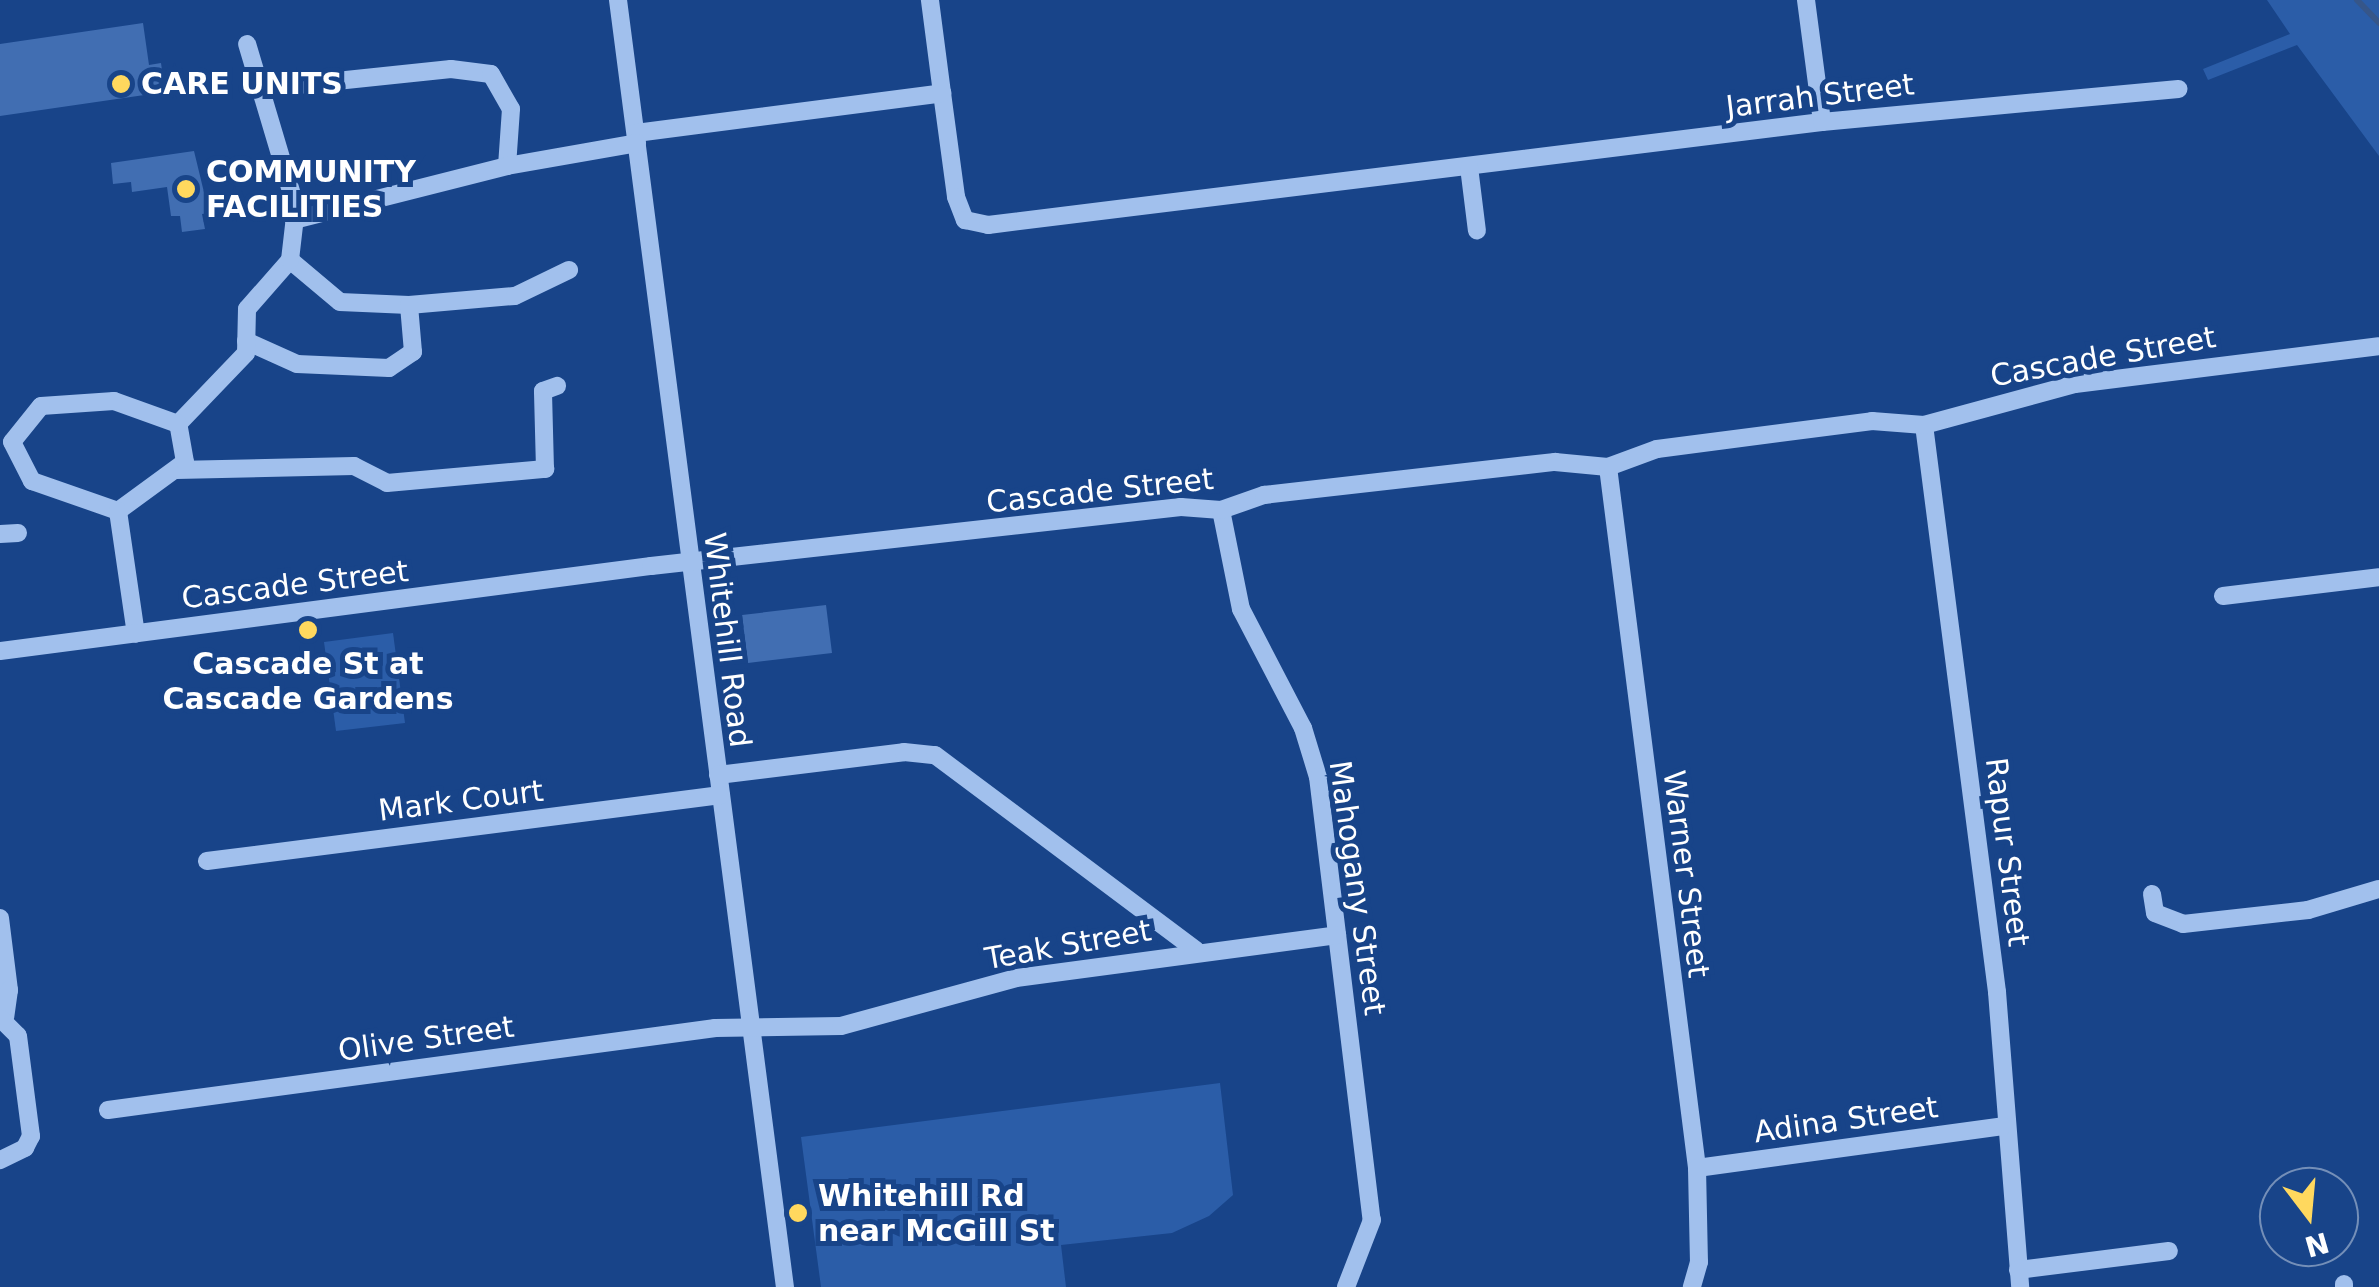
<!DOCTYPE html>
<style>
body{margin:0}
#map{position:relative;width:2379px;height:1287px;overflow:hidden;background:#184489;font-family:"DejaVu Sans",sans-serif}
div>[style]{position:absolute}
.green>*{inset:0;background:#2b5da8}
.stream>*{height:6px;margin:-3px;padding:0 3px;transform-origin:3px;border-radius:3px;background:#365689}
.building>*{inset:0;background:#416eb2}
.minor>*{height:18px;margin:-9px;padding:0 9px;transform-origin:9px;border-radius:9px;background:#a1c0ed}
.dots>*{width:28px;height:28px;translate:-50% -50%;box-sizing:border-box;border:5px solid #184489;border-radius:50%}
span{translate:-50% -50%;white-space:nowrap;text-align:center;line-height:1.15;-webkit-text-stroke:10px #184489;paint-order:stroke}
.poi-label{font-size:30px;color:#fff;font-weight:700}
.left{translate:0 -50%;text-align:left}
.street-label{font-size:30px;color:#fff}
.north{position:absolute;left:2259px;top:1167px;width:100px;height:100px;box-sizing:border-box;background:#184489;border:2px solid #748fb8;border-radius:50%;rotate:164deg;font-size:28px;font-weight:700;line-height:40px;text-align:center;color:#fff}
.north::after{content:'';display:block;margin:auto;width:35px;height:45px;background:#ffd85e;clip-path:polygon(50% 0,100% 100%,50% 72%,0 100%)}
</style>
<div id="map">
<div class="green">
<i style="clip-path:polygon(2267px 0,2379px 0,2379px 156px,2297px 45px,2208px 80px,2203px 69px,2290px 34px)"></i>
<i style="clip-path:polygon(393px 633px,405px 723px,336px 731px,324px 642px)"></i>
<i style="clip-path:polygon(1220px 1083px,1233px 1195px,1209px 1216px,1172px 1233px,1061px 1245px,1066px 1287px,821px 1287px,801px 1137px)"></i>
</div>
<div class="stream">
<i style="left:2357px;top:0;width:32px;rotate:46deg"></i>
</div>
<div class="building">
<i style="clip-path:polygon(143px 23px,149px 65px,161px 63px,165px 92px,0 116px,0 44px)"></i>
<i style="clip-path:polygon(194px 151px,209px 213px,202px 214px,205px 229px,182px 232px,180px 216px,171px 216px,167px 187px,132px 192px,131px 182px,113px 184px,111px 163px)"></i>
<i style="clip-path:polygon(826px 605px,832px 653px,748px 663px,742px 615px)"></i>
</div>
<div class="minor">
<i style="left:618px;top:0;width:1298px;rotate:82.61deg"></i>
<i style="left:1806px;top:0;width:123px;rotate:82.5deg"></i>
<i style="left:260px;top:89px;width:192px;rotate:-6deg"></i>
<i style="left:451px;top:69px;width:40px;rotate:7.1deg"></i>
<i style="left:491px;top:74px;width:40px;rotate:60.3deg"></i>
<i style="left:511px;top:109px;width:57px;rotate:94deg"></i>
<i style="left:942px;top:93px;width:105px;rotate:82.3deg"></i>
<i style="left:956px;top:197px;width:25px;rotate:69deg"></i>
<i style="left:965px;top:220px;width:24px;rotate:12deg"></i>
<i style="left:988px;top:225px;width:840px;rotate:-7.04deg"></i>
<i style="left:1822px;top:122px;width:358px;rotate:-5.3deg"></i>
<i style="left:636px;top:133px;width:309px;rotate:-7.4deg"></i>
<i style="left:942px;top:93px;width:94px;rotate:-97.4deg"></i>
<i style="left:1469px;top:167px;width:64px;rotate:82.9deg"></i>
<i style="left:294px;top:220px;width:220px;rotate:-14.2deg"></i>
<i style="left:507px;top:166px;width:132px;rotate:-10deg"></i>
<i style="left:290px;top:260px;width:65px;rotate:40deg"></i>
<i style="left:340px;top:302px;width:69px;rotate:2.5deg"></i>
<i style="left:409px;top:305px;width:106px;rotate:-4.9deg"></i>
<i style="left:515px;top:296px;width:60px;rotate:-25.7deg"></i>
<i style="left:246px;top:341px;width:56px;rotate:24.3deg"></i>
<i style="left:297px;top:364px;width:92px;rotate:2.5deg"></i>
<i style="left:389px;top:368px;width:29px;rotate:-34deg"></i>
<i style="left:413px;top:352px;width:47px;rotate:-94.9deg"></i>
<i style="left:178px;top:424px;width:98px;rotate:-46.2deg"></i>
<i style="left:246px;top:353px;width:44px;rotate:-88.7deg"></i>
<i style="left:247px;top:309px;width:65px;rotate:-48.7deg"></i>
<i style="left:290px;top:260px;width:52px;rotate:-83.4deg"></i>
<i style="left:296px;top:208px;width:171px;rotate:-106.6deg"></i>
<i style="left:1924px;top:425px;width:572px;rotate:82.66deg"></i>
<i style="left:1997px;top:992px;width:296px;rotate:85.5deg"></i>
<i style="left:1608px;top:467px;width:707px;rotate:82.76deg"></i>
<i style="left:1697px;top:1168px;width:94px;rotate:88.8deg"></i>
<i style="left:1699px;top:1262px;width:26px;rotate:106deg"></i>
<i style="left:176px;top:470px;width:178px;rotate:-1.3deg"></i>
<i style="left:354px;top:466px;width:37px;rotate:27deg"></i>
<i style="left:387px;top:483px;width:159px;rotate:-5.1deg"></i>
<i style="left:545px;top:469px;width:78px;rotate:-91.5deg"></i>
<i style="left:543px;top:391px;width:15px;rotate:-20deg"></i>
<i style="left:1221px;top:510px;width:101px;rotate:78.6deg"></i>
<i style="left:1241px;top:609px;width:134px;rotate:62.5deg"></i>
<i style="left:1303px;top:728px;width:51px;rotate:73deg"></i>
<i style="left:1318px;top:777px;width:446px;rotate:83.1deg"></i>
<i style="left:1372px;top:1220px;width:72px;rotate:111.2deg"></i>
<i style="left:118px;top:511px;width:83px;rotate:-36.2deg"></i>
<i style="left:185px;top:462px;width:39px;rotate:-100deg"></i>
<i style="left:178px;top:424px;width:68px;rotate:-160.2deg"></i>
<i style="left:114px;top:401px;width:73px;rotate:176.1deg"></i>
<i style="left:41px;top:406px;width:46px;rotate:128.9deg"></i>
<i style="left:12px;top:442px;width:44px;rotate:62.9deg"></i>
<i style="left:32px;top:481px;width:91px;rotate:19.2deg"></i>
<i style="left:118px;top:511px;width:124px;rotate:81.7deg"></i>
<i style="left:0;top:534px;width:18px;rotate:-3deg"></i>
<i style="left:2223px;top:596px;width:157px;rotate:-6.9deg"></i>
<i style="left:0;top:651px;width:657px;rotate:-7.44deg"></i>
<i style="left:651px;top:566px;width:533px;rotate:-6.35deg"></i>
<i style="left:1181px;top:507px;width:40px;rotate:4.3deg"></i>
<i style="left:1221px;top:510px;width:46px;rotate:-19.2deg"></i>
<i style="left:1264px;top:495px;width:293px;rotate:-6.5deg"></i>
<i style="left:1555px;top:462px;width:53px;rotate:5.4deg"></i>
<i style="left:1608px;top:467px;width:52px;rotate:-20.2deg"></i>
<i style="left:1657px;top:449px;width:217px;rotate:-7.4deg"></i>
<i style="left:1872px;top:421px;width:52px;rotate:4.4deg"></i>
<i style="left:1924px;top:425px;width:156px;rotate:-15.2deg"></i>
<i style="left:2075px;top:384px;width:306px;rotate:-7.1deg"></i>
<i style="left:718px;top:775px;width:187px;rotate:-7deg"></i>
<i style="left:904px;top:752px;width:31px;rotate:6deg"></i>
<i style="left:935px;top:755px;width:326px;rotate:36.8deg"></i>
<i style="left:207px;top:861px;width:518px;rotate:-7.32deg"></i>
<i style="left:2152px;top:894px;width:19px;rotate:81deg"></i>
<i style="left:2155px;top:913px;width:30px;rotate:21deg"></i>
<i style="left:2183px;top:924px;width:126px;rotate:-6.4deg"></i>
<i style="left:2308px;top:910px;width:74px;rotate:-16.5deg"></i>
<i style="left:0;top:918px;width:73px;rotate:82.9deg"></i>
<i style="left:9px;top:990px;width:27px;rotate:98deg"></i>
<i style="left:0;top:1018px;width:25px;rotate:45deg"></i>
<i style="left:18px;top:1036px;width:101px;rotate:82.6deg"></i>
<i style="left:31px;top:1136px;width:13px;rotate:117deg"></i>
<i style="left:25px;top:1148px;width:28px;rotate:154deg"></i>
<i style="left:108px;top:1110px;width:613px;rotate:-7.69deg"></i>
<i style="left:715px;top:1028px;width:126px;rotate:-0.9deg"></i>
<i style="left:841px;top:1026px;width:181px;rotate:-15.3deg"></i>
<i style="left:1016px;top:978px;width:324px;rotate:-7.6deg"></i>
<i style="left:1697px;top:1168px;width:309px;rotate:-7.8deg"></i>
<i style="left:2018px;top:1270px;width:152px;rotate:-7.2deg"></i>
<i style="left:2344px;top:1284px;width:3px;rotate:90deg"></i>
</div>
<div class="dots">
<i style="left:121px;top:84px;background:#ffd85e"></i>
<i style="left:186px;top:189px;background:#ffd85e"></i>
<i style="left:308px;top:630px;background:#ffd85e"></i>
<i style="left:798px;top:1213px;background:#ffd85e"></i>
</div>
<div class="poi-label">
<span class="left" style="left:141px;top:84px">CARE UNITS</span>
<span class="left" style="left:206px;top:189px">COMMUNITY<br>FACILITIES</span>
<span style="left:308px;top:681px">Cascade St at<br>Cascade Gardens</span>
<span class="left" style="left:818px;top:1213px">Whitehill Rd<br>near McGill St</span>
</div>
<div class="street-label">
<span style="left:1820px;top:96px;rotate:-7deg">Jarrah Street</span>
<span style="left:2103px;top:357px;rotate:-10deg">Cascade Street</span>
<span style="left:1100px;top:491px;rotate:-6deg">Cascade Street</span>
<span style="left:295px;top:585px;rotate:-7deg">Cascade Street</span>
<span style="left:727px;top:640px;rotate:83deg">Whitehill Road</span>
<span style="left:461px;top:801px;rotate:-7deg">Mark Court</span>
<span style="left:2007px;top:852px;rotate:83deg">Rapur Street</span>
<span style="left:1686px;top:874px;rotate:83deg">Warner Street</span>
<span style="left:1357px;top:888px;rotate:82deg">Mahogany Street</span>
<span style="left:1068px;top:945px;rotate:-10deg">Teak Street</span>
<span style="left:426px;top:1039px;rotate:-8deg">Olive Street</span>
<span style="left:1846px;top:1120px;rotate:-8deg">Adina Street</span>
</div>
<div class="north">N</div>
</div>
